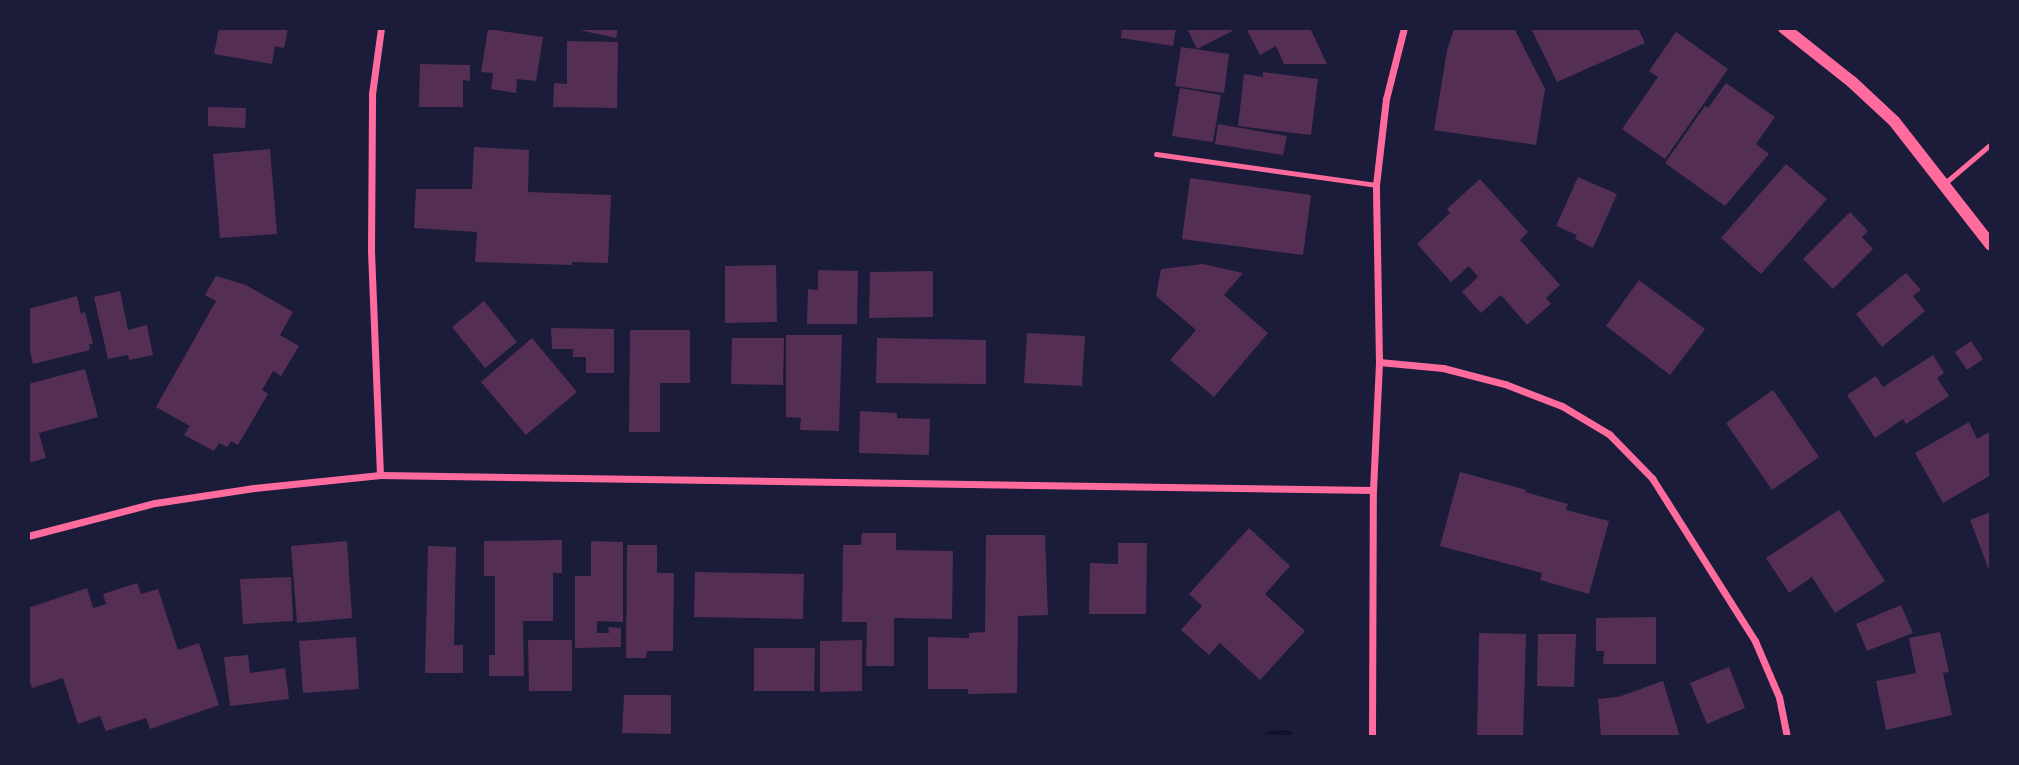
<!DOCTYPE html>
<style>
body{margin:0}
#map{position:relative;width:2019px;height:765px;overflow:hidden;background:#1b1b3a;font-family:Lora,serif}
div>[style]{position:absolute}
.stream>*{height:12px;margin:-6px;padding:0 6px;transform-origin:6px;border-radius:6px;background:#12122b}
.building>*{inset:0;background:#542f53}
.service>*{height:5px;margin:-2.5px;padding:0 2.5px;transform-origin:2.5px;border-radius:2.5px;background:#ff6b9d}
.minor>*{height:7px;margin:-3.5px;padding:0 3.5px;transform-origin:3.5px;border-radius:3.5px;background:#ff6b9d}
.tertiary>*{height:12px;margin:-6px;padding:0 6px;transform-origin:6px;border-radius:6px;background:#ff6b9d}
span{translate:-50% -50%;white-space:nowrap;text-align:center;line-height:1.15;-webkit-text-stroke:5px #1b1b3a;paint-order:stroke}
.frame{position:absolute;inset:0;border:30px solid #1b1b3a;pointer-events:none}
</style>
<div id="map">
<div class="stream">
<i style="left:1270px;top:737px;width:17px;rotate:-3deg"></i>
</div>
<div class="building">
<i style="clip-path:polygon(219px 28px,288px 28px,284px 48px,275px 46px,272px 64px,214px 54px)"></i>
<i style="clip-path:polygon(570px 28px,618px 28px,616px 38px)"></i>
<i style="clip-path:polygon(1122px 28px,1176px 28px,1173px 46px,1121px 38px)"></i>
<i style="clip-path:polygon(1187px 28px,1238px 28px,1197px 49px)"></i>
<i style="clip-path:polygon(1246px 28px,1310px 28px,1327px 64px,1284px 64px,1276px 46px,1260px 55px)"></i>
<i style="clip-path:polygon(1454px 28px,1514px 28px,1545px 89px,1536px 145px,1434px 130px,1447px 51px)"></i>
<i style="clip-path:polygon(1531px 28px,1638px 28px,1645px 43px,1557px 82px)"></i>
<i style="clip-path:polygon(488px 29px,543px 37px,536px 81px,517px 79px,516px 93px,491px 89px,493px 73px,481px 72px)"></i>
<i style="clip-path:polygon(1676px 32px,1728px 69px,1665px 159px,1622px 129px,1658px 77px,1649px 71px)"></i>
<i style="clip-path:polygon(567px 41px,618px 42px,617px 108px,553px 107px,554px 83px,567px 84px)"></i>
<i style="clip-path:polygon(1181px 47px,1229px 54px,1224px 93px,1175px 86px)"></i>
<i style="clip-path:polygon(420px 64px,470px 65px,470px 81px,463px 80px,463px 107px,419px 107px)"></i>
<i style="clip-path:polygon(1263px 72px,1318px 79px,1311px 135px,1238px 126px,1244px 74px,1263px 77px)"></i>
<i style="clip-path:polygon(1726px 83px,1775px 117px,1756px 144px,1769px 154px,1725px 206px,1665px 163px,1705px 106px,1708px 108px)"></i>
<i style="clip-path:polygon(1180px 88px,1221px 95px,1213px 142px,1172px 136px)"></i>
<i style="clip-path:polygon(208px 107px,246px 108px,245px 128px,208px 126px)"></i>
<i style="clip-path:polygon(1218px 124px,1287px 136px,1283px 155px,1215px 144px)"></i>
<i style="clip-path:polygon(474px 147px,529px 150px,528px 192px,611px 195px,608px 263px,572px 262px,572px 265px,475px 262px,477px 232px,414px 228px,416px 189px,472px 189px)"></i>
<i style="clip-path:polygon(270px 149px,277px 234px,220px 238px,213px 154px)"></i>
<i style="clip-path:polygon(1786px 164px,1827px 199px,1761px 274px,1721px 238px)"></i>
<i style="clip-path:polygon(1578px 177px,1617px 194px,1593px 248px,1575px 239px,1577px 235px,1556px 226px)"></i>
<i style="clip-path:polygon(1190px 178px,1311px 195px,1303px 255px,1182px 239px)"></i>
<i style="clip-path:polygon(1480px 179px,1528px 232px,1520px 240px,1560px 285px,1546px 298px,1551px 304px,1527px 325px,1501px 295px,1481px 313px,1462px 292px,1478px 277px,1469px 266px,1451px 282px,1417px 244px,1450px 213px,1447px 209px)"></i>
<i style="clip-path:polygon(1850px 212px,1868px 231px,1862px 237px,1873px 249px,1833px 289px,1803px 259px)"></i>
<i style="clip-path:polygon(1203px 264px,1243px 273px,1224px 295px,1268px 333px,1214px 397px,1170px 360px,1196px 330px,1156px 296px,1161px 269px)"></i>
<i style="clip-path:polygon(776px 265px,777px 322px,725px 323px,725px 266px)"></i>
<i style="clip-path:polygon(818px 270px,858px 271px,857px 324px,807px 324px,808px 289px,818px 290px)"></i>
<i style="clip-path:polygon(933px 271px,933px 317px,869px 318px,870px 272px)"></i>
<i style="clip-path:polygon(1906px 273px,1921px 290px,1913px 296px,1925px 311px,1882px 347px,1856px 314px)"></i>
<i style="clip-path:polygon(216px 276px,246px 285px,293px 312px,280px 335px,299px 346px,281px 376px,273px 371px,262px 390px,268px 394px,238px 445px,231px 441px,227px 447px,219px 443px,214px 451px,184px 435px,190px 426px,156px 407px,216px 301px,205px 295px)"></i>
<i style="clip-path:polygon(1639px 280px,1705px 329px,1670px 375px,1606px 326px)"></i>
<i style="clip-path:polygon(120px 291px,128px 330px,147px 325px,153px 355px,129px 360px,128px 355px,108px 359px,94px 297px)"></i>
<i style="clip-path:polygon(77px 296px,81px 314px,85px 312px,93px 344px,89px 344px,90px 350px,33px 364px,28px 344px,28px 309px)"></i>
<i style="clip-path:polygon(484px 301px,517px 342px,485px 368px,452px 327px)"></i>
<i style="clip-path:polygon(551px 328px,614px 329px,614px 373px,586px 373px,586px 357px,573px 357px,573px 349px,552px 349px)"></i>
<i style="clip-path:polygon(630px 330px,690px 330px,690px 383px,660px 383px,660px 432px,629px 432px)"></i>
<i style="clip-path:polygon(1027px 333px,1085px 336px,1082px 386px,1024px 383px)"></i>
<i style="clip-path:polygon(786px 335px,842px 335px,839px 431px,800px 430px,801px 418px,786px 417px)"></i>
<i style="clip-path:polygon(532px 338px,577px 392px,526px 435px,481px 382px)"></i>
<i style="clip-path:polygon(732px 338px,784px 338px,783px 385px,731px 384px)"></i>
<i style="clip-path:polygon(877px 338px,986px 340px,986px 384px,876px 383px)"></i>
<i style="clip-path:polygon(1971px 341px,1983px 359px,1967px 370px,1955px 352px)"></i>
<i style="clip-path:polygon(1933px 355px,1944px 373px,1937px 378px,1949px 396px,1906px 424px,1903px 419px,1875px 438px,1847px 395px,1876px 376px,1883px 387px)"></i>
<i style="clip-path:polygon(85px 369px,98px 417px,39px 433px,46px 458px,28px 463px,28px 384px)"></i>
<i style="clip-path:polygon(1773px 390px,1819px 457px,1772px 490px,1726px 423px)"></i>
<i style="clip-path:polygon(860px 411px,897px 413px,897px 418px,930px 419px,929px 455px,859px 453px)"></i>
<i style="clip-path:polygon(1969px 422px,1977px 439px,1991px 431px,1991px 475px,1943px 503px,1915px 453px)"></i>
<i style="clip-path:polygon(1460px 472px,1527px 490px,1525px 492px,1568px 504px,1566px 510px,1609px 521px,1589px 594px,1540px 580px,1542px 573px,1440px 546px)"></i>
<i style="clip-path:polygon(1839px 510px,1885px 581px,1835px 613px,1812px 577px,1789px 593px,1766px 558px)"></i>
<i style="clip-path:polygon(1991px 512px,1991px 575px,1970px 520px)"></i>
<i style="clip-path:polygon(1249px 528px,1290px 566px,1265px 594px,1305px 631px,1260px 680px,1220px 643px,1209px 655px,1181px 630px,1202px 606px,1189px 594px)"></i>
<i style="clip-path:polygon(862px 533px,896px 533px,896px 550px,953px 551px,952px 619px,894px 618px,894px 666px,866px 666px,867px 622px,842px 622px,843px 545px,861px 545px)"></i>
<i style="clip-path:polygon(986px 535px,1045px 535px,1048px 615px,1018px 616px,1017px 693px,968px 694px,968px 689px,928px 689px,928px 637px,969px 638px,969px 633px,985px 632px)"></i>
<i style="clip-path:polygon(562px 540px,562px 573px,553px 573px,553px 621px,523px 621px,524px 676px,489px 676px,489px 655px,495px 655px,495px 576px,484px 576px,484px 541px)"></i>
<i style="clip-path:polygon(347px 541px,352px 618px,297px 623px,291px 546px)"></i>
<i style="clip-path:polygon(591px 541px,623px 542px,623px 622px,597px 621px,597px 633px,609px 633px,608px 627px,621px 628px,621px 647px,575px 648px,575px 576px,591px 576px)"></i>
<i style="clip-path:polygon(1118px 543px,1147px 543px,1146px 614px,1089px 614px,1090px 563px,1118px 564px)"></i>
<i style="clip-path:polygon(627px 545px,657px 545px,657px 573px,674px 573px,673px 651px,647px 651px,646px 658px,626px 658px)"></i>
<i style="clip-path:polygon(428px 546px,456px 547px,454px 645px,463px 645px,463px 673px,425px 673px)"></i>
<i style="clip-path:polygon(695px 572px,804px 574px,803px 619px,694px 617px)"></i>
<i style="clip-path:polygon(291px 577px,293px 621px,243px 624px,240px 579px)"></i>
<i style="clip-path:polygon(137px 583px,141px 594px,158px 589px,178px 650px,199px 643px,219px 705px,150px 729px,146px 718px,106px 731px,100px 716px,78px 724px,63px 678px,32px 688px,28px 677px,28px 608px,87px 588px,93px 608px,106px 604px,103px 594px)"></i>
<i style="clip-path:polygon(1901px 605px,1913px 633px,1867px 651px,1856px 624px)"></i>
<i style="clip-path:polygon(1656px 617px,1656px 664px,1603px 664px,1604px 651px,1596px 651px,1596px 618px)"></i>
<i style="clip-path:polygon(1940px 632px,1949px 672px,1943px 673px,1952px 715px,1886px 730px,1876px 681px,1916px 673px,1909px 638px)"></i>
<i style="clip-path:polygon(1479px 633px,1526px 634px,1523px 737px,1477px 737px)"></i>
<i style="clip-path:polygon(1538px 634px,1576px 634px,1574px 687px,1537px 686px)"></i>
<i style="clip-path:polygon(356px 637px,359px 689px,303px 693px,299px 641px)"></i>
<i style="clip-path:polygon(528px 640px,572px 640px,572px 691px,529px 691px)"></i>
<i style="clip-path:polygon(862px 640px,862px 691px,820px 692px,820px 641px)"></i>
<i style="clip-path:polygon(754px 648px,815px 648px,814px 691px,754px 691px)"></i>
<i style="clip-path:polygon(248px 655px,250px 673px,285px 668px,289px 699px,230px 706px,224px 657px)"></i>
<i style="clip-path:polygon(1729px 667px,1745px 708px,1707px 724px,1690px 683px)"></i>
<i style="clip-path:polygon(1663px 681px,1680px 737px,1601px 737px,1598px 699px,1618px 697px)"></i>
<i style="clip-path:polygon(624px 695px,671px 695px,671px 734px,622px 733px)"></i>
</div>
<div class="service">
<i style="left:1156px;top:154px;width:222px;rotate:8deg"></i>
<i style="left:1945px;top:183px;width:60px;rotate:-40.3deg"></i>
</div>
<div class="minor">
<i style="left:1379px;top:362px;width:64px;rotate:5.4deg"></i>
<i style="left:1443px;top:368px;width:64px;rotate:14.5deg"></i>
<i style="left:1505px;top:384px;width:61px;rotate:21.1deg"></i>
<i style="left:1562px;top:406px;width:55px;rotate:30.8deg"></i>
<i style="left:1609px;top:434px;width:62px;rotate:45.7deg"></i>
<i style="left:1652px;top:478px;width:193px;rotate:57.7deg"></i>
<i style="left:1755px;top:641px;width:61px;rotate:66.8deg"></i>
<i style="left:1779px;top:697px;width:41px;rotate:78.7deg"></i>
<i style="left:380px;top:475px;width:225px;rotate:-92.3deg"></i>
<i style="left:371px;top:250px;width:156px;rotate:-89.6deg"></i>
<i style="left:372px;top:94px;width:67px;rotate:-82.2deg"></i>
<i style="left:28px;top:536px;width:131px;rotate:-14.6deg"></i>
<i style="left:155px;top:503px;width:100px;rotate:-8.6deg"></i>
<i style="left:254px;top:488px;width:127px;rotate:-5.9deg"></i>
<i style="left:380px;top:475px;width:993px;rotate:0.87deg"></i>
<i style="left:1372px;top:737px;width:247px;rotate:-89.8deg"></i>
<i style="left:1373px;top:490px;width:128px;rotate:-87.3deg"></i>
<i style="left:1379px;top:362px;width:177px;rotate:-91deg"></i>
<i style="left:1376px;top:185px;width:87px;rotate:-83.4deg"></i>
<i style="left:1386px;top:99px;width:73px;rotate:-75.8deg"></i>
</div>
<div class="tertiary">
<i style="left:1784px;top:28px;width:87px;rotate:38.5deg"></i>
<i style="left:1852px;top:82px;width:57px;rotate:42.9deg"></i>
<i style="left:1894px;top:121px;width:157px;rotate:52deg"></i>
</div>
<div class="frame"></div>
</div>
